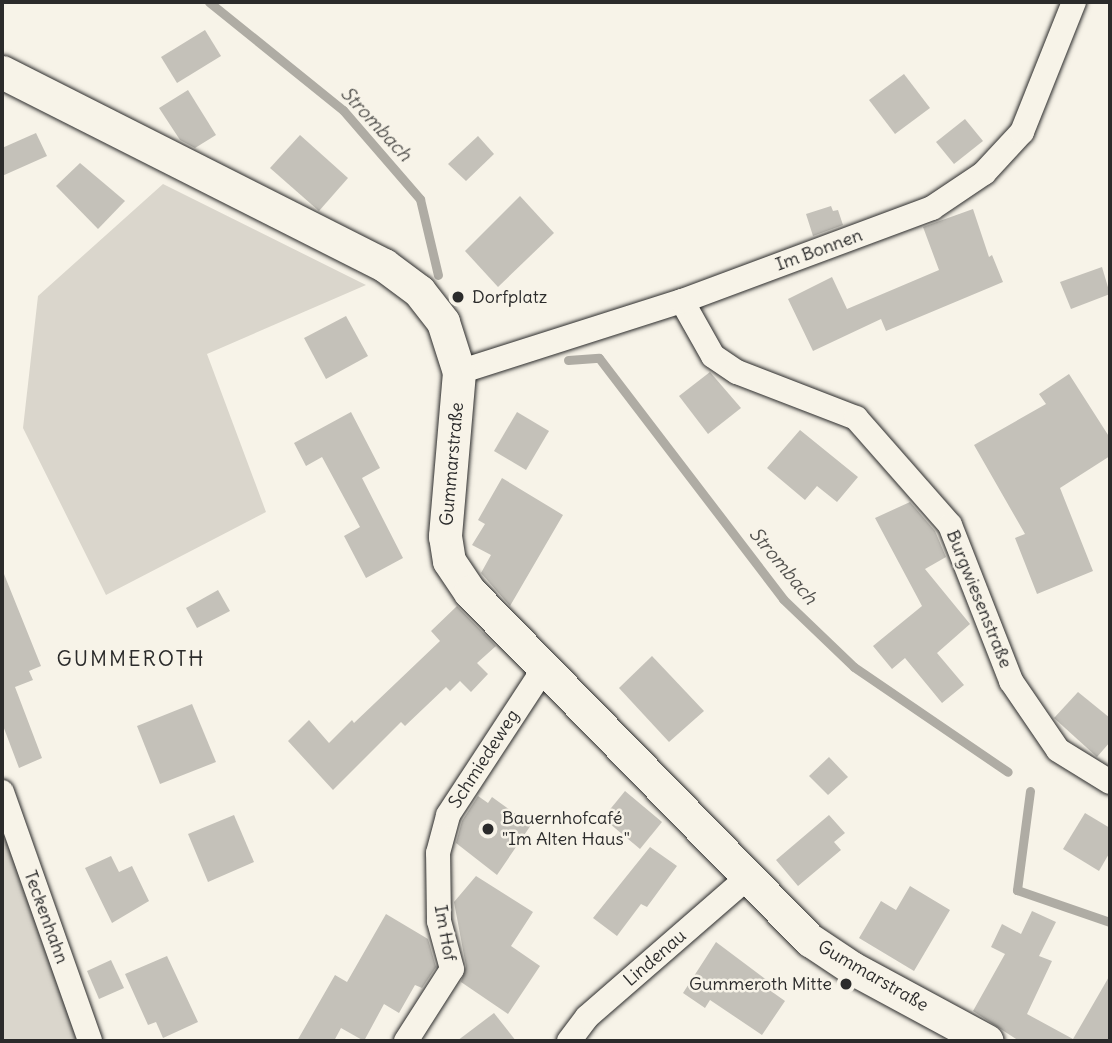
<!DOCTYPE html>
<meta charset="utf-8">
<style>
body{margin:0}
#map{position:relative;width:1112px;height:1043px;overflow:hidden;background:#f7f3e8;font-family:Delius,sans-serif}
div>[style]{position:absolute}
.green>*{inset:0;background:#dad6cc}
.stream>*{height:9px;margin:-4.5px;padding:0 4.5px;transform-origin:4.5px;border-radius:4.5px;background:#afaca4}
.building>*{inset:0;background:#c4c1b9}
.roads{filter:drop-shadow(0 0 2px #2b2b2b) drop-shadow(0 0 2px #2b2b2b)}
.street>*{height:24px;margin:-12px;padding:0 12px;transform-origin:12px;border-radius:12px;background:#f7f3e8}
.secondary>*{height:33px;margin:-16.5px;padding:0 16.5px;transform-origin:16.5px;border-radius:16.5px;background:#f7f3e8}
.dots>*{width:19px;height:19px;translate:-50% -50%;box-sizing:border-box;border:4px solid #f7f3e8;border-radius:50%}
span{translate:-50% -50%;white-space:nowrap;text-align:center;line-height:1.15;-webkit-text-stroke:5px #f7f3e8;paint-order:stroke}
.street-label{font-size:18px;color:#2b2b2b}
.poi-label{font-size:18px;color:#2b2b2b}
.left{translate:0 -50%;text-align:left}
.right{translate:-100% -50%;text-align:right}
.water-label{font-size:19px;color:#53524f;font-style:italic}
.quarter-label{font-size:21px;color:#2b2b2b;letter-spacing:2px}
.frame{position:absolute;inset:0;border:4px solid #2b2b2b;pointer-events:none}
</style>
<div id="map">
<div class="green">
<i style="clip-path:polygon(163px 184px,366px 285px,207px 354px,266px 512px,106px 595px,23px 428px,38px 296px)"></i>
<i style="clip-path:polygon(2px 827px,80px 1041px,2px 1041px)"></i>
</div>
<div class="stream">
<i style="left:209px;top:2px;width:172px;rotate:38.9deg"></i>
<i style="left:343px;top:110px;width:118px;rotate:49.1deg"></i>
<i style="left:420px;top:199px;width:78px;rotate:76.7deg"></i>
<i style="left:568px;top:360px;width:31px;rotate:-4deg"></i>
<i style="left:599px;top:358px;width:303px;rotate:52.6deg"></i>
<i style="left:783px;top:599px;width:98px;rotate:43.8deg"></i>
<i style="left:854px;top:667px;width:186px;rotate:34.3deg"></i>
<i style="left:1030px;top:791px;width:100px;rotate:97.5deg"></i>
<i style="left:1017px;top:890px;width:98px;rotate:19deg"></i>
</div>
<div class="building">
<i style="clip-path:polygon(205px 30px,221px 56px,177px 83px,161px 57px)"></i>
<i style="clip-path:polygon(904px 74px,930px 108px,895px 134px,869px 100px)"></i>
<i style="clip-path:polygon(188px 90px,216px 135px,195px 148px,180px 140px,159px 108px)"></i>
<i style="clip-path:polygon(965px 119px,983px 141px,954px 164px,936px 142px)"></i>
<i style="clip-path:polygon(36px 133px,47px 156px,2px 176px,2px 148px)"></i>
<i style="clip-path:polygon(300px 135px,348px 178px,319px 211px,270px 168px)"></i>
<i style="clip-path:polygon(478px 136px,494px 154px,466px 181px,448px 164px)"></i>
<i style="clip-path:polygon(80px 163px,125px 201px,98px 229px,56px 186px)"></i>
<i style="clip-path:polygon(520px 196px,554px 233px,498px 287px,465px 251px)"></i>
<i style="clip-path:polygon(831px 206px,833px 211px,838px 210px,843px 225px,813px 236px,806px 214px)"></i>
<i style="clip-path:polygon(973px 209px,989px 257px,992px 255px,1003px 282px,886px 331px,881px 319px,813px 351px,788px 299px,832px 277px,847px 309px,939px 270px,923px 227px)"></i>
<i style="clip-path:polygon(1102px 267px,1110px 294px,1071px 309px,1060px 282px)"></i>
<i style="clip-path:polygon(346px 316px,368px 356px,326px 379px,304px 338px)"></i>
<i style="clip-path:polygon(710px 372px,741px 408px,708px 434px,679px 396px)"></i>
<i style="clip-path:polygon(1069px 374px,1110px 438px,1110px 456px,1060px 488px,1093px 571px,1037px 594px,1015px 538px,1025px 534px,974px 445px,1046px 404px,1039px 394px)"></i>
<i style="clip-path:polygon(351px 412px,380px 468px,362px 478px,403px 558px,366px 578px,344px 536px,360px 527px,322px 457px,306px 466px,294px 443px)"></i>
<i style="clip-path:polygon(517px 412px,549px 431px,526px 470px,494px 451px)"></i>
<i style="clip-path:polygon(800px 430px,858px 477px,837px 502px,817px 486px,805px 500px,767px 468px)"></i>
<i style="clip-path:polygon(502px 478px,563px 515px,510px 606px,481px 573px,491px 555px,472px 545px,485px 524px,478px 520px)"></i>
<i style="clip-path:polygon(910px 502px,935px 531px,946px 557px,925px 569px,970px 624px,937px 653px,964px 685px,942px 703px,905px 658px,892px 669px,873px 646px,922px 606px,875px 518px)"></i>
<i style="clip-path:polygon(2px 569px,41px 666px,29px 671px,33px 680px,15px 687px,42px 758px,19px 768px,2px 723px)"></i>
<i style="clip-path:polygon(218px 590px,230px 611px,197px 628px,186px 608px)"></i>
<i style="clip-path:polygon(457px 606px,496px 646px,477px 663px,488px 674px,471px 692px,460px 681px,450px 691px,446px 687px,405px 726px,401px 722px,333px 790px,288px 741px,309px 720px,329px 743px,352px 720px,354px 723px,440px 641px,431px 631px)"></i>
<i style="clip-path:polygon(652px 656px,704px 711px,669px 742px,619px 688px)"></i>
<i style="clip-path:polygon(1078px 692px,1110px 718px,1110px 742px,1097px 757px,1054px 718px)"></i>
<i style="clip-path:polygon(192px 704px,216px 762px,160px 784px,137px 726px)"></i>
<i style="clip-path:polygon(829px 757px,848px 777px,828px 795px,809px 776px)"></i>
<i style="clip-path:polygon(625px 791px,662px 822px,640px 849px,603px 818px)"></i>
<i style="clip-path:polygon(478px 796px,488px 803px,492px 797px,531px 825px,497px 875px,456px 843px,462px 821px)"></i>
<i style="clip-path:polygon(1085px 813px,1110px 828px,1110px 852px,1099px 871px,1063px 849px)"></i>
<i style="clip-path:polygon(234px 815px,254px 862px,208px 882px,188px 834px)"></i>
<i style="clip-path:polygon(829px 815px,845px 833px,834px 842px,841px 850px,798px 886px,776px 860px)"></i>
<i style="clip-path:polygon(650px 847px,677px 866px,647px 907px,641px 904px,617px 936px,593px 918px)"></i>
<i style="clip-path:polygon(111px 856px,119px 872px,132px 866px,149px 901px,112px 923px,85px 868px)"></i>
<i style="clip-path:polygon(476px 876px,533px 912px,511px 946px,540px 966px,508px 1014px,461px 982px,466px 966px,454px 902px)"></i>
<i style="clip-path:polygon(910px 886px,950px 910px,914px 971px,859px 938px,881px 901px,896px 910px)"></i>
<i style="clip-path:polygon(1032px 911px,1056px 922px,1039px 956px,1052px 961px,1027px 1014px,1073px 1039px,1110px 975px,1110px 1041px,1019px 1041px,973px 1011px,1005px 954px,991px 947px,1002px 924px,1021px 934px)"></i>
<i style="clip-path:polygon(386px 914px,428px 939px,436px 967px,422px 988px,415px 985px,399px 1013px,384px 1004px,364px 1041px,341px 1028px,334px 1041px,297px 1041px,335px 975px,347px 982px)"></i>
<i style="clip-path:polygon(716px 942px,772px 984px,768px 989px,785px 1001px,762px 1035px,710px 1000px,705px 1008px,683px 993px)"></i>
<i style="clip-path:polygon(167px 956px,198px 1022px,163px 1038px,156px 1022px,148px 1025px,125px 974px)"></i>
<i style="clip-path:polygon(111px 960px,124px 988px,99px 999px,87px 971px)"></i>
<i style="clip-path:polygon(494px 1013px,516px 1041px,457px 1041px)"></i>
</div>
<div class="roads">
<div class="street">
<i style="left:682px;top:301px;width:63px;rotate:60.6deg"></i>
<i style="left:713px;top:356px;width:29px;rotate:34deg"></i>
<i style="left:737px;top:372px;width:128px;rotate:21.1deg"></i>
<i style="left:856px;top:418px;width:142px;rotate:48.7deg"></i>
<i style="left:950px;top:525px;width:168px;rotate:68.6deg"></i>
<i style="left:1011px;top:681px;width:83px;rotate:55.7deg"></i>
<i style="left:1058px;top:750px;width:61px;rotate:31.6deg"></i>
<i style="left:459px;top:372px;width:234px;rotate:-17.7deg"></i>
<i style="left:682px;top:301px;width:267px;rotate:-20.4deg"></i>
<i style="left:932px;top:208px;width:63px;rotate:-33.9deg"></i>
<i style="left:984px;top:173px;width:56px;rotate:-47.2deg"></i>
<i style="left:1022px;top:132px;width:140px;rotate:-68.2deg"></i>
<i style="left:2px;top:792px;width:264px;rotate:70.5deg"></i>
<i style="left:406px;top:1041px;width:85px;rotate:-57.4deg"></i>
<i style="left:452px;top:969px;width:50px;rotate:-105.2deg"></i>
<i style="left:439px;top:921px;width:68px;rotate:-90.8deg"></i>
<i style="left:438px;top:853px;width:39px;rotate:-75deg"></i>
<i style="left:448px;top:815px;width:173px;rotate:-56.8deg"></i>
<i style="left:569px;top:1041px;width:30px;rotate:-53deg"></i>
<i style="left:587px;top:1017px;width:211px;rotate:-41deg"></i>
</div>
<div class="secondary">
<i style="left:2px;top:72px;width:428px;rotate:26.8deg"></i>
<i style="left:384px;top:265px;width:44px;rotate:36.6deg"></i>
<i style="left:419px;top:291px;width:39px;rotate:52deg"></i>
<i style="left:443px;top:322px;width:52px;rotate:72.3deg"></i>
<i style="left:459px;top:372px;width:165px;rotate:94.9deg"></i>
<i style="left:445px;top:536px;width:25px;rotate:81deg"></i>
<i style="left:449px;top:561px;width:37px;rotate:56deg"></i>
<i style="left:470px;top:592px;width:487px;rotate:45.7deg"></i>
<i style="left:810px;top:940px;width:50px;rotate:33.7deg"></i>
<i style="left:852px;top:968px;width:153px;rotate:28.4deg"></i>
</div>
</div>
<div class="dots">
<i style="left:458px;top:297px;background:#2b2b2b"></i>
<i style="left:488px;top:829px;background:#2b2b2b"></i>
<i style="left:846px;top:984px;background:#2b2b2b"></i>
</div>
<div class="street-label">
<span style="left:819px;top:250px;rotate:-20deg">Im Bonnen</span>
<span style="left:452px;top:464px;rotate:-85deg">Gummarstraße</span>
<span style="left:979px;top:599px;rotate:68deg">Burgwiesenstraße</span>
<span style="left:484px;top:759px;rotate:-57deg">Schmiedeweg</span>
<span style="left:46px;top:917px;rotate:70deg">Teckenhahn</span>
<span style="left:445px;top:933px;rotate:80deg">Im Hof</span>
<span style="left:655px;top:958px;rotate:-41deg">Lindenau</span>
<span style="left:873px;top:976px;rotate:30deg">Gummarstraße</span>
</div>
<div class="poi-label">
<span class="left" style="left:472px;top:297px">Dorfplatz</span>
<span class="left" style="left:502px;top:829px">Bauernhofcafé<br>"Im Alten Haus"</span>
<span class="right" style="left:832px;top:984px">Gummeroth Mitte</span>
</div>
<div class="water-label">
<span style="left:376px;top:124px;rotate:47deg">Strombach</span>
<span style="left:783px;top:566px;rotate:50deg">Strombach</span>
</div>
<div class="quarter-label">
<span style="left:131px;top:659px">GUMMEROTH</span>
</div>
<div class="frame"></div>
</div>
